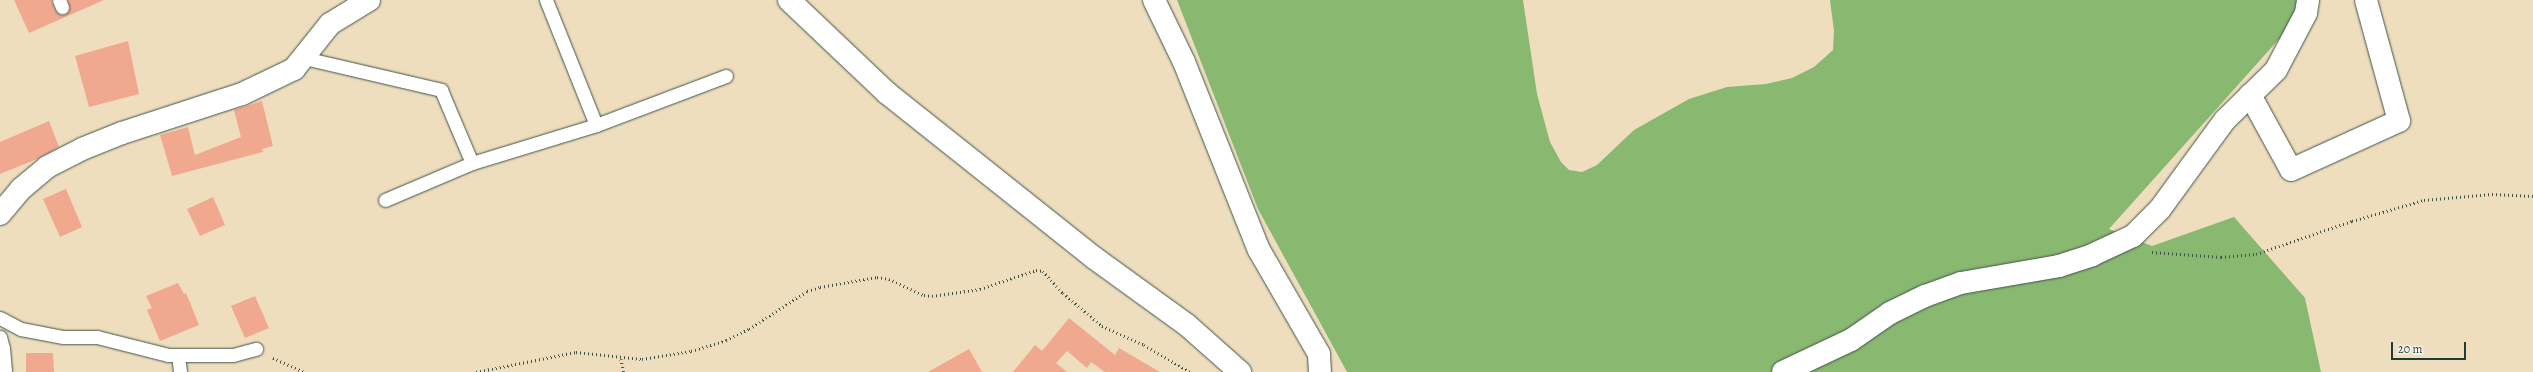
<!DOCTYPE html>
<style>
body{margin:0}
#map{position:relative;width:2533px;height:372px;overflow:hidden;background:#efdebe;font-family:Alegreya,serif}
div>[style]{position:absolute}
.forest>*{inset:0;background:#89b871}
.building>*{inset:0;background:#f0a88e}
.path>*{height:2.5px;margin-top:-1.25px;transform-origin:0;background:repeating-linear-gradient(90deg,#3e5549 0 1px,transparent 0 4px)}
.roads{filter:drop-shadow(0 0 1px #3e5549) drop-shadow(0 0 1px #3e5549)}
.service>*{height:13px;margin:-6.5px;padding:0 6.5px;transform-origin:6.5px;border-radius:6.5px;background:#fff}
.minor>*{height:22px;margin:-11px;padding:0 11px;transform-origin:11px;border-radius:11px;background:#fff}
.tertiary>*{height:22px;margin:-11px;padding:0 11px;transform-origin:11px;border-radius:11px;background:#fff}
span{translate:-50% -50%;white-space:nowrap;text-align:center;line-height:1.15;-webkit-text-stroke:4px #f7f3e8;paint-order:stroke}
.scale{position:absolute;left:2391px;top:342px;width:75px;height:18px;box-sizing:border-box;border:2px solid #1f3d34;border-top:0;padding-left:5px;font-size:12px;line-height:14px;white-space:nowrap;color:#1f3d34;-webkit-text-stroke:3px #f7f3e8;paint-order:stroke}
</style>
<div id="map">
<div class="forest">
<i style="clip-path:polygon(1177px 0,1523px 0,1537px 94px,1550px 142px,1561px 162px,1569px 170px,1582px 172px,1597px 165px,1634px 130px,1689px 99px,1727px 87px,1766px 84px,1792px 78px,1814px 67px,1833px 50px,1834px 31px,1830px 0,2314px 0,2109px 229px,2152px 246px,2234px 217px,2305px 298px,2321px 372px,1347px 372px,1258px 209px)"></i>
</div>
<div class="building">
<i style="clip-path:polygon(14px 0,51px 0,55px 10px,61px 15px,69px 11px,68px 0,104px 0,29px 33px)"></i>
<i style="clip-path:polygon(128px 41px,139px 94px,89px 107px,75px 56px)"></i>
<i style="clip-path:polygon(262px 101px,273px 146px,262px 149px,263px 152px,172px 176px,160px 135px,188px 127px,195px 155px,241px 137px,234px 110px)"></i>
<i style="clip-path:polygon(49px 121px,59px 147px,37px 159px,0 174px,0 142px)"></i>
<i style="clip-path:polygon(66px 189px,82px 227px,60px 237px,43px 199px)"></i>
<i style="clip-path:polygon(213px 197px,225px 225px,200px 236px,187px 209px)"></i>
<i style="clip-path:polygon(178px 283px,184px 294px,186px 293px,199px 325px,160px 341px,147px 310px,152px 308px,146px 296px)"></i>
<i style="clip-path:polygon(255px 296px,269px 328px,245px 338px,231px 306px)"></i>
<i style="clip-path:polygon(1069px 318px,1115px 355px,1119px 348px,1160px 372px,1105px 372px,1091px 362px,1087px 368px,1067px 351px,1056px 363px,1067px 372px,1013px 372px,1035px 345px,1042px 351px)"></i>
<i style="clip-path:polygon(969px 349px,982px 372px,928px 372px)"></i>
<i style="clip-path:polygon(26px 353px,53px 353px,54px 372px,26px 372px)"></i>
</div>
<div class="path">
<i style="left:2152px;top:252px;width:69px;rotate:4.1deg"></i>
<i style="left:2221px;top:257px;width:35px;rotate:-5deg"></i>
<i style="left:2256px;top:254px;width:102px;rotate:-19deg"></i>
<i style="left:2352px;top:221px;width:75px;rotate:-16.3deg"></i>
<i style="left:2424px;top:200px;width:68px;rotate:-5deg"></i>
<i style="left:2492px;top:194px;width:41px;rotate:2.8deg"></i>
<i style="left:273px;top:358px;width:35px;rotate:24deg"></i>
<i style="left:621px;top:359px;width:13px;rotate:77deg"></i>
<i style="left:476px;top:372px;width:102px;rotate:-11.3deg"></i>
<i style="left:576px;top:352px;width:66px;rotate:6.1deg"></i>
<i style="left:642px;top:359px;width:50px;rotate:-9.3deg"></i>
<i style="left:691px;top:351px;width:37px;rotate:-17deg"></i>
<i style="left:726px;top:340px;width:25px;rotate:-26deg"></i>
<i style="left:749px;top:329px;width:69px;rotate:-33.2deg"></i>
<i style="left:807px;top:291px;width:14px;rotate:-17deg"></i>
<i style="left:820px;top:287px;width:58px;rotate:-10deg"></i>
<i style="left:877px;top:277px;width:12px;rotate:9deg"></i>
<i style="left:889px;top:279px;width:38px;rotate:25deg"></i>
<i style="left:924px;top:295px;width:8px;rotate:7deg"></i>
<i style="left:932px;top:296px;width:49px;rotate:-8.3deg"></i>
<i style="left:980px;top:289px;width:59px;rotate:-18.7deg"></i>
<i style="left:1036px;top:270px;width:7px;rotate:8deg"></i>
<i style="left:1043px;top:271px;width:30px;rotate:48deg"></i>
<i style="left:1063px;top:293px;width:51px;rotate:40.2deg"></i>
<i style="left:1102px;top:326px;width:46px;rotate:24.3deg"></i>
<i style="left:1144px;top:345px;width:53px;rotate:30.4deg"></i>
</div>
<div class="roads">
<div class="service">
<i style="left:59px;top:0;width:8px;rotate:67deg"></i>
<i style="left:304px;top:58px;width:141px;rotate:13.1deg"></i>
<i style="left:441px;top:90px;width:79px;rotate:67deg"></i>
<i style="left:472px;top:163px;width:130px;rotate:-17deg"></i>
<i style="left:596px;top:125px;width:135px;rotate:-111.8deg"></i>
<i style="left:596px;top:125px;width:139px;rotate:-20.7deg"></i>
<i style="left:385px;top:200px;width:95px;rotate:-23deg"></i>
<i style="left:0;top:318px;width:24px;rotate:28deg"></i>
<i style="left:21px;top:329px;width:43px;rotate:10.8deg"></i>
<i style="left:63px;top:337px;width:34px"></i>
<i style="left:97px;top:337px;width:73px;rotate:14.2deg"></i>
<i style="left:168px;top:355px;width:65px"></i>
<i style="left:233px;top:355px;width:24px;rotate:-15deg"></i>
<i style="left:0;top:337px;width:11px;rotate:75deg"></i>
<i style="left:3px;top:348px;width:24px;rotate:85deg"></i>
<i style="left:178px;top:355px;width:17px;rotate:83deg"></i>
</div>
<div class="minor">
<i style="left:1154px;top:0;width:69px;rotate:64.2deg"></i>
<i style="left:1184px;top:62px;width:202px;rotate:68.3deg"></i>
<i style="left:1259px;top:250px;width:120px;rotate:60deg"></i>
<i style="left:1319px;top:354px;width:18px;rotate:87deg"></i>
<i style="left:2250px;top:95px;width:85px;rotate:61.3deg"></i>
<i style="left:2291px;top:170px;width:119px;rotate:-24.4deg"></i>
<i style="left:2399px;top:121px;width:125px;rotate:-105.3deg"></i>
<i style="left:0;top:214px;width:33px;rotate:-50deg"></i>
<i style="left:21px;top:189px;width:34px;rotate:-40deg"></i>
<i style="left:47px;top:167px;width:39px;rotate:-27deg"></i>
<i style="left:82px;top:149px;width:43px;rotate:-21.8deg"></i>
<i style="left:122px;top:133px;width:126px;rotate:-18deg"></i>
<i style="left:242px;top:94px;width:58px;rotate:-25.7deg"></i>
<i style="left:294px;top:69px;width:58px;rotate:-51.3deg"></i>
<i style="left:330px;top:24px;width:46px;rotate:-31.6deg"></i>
<i style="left:1783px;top:372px;width:75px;rotate:-25.2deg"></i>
<i style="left:1851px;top:340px;width:47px;rotate:-34.7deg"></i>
<i style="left:1890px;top:313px;width:39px;rotate:-26deg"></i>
<i style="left:1925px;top:296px;width:38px;rotate:-20deg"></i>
<i style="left:1961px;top:283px;width:99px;rotate:-9.8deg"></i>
<i style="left:2059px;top:266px;width:35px;rotate:-18deg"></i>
<i style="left:2092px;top:255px;width:45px;rotate:-24.9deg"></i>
<i style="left:2133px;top:236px;width:38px;rotate:-45deg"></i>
<i style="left:2160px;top:209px;width:110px;rotate:-53.9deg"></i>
<i style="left:2225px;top:120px;width:71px;rotate:-44.4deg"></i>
<i style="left:2276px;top:70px;width:64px;rotate:-62.2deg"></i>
<i style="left:2306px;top:13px;width:13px;rotate:-81deg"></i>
</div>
<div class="tertiary">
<i style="left:789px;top:0;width:135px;rotate:43.5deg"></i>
<i style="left:887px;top:93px;width:263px;rotate:38.5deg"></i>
<i style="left:1093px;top:257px;width:116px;rotate:35.9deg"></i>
<i style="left:1187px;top:325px;width:71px;rotate:41.6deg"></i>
</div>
</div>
<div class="scale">20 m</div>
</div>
